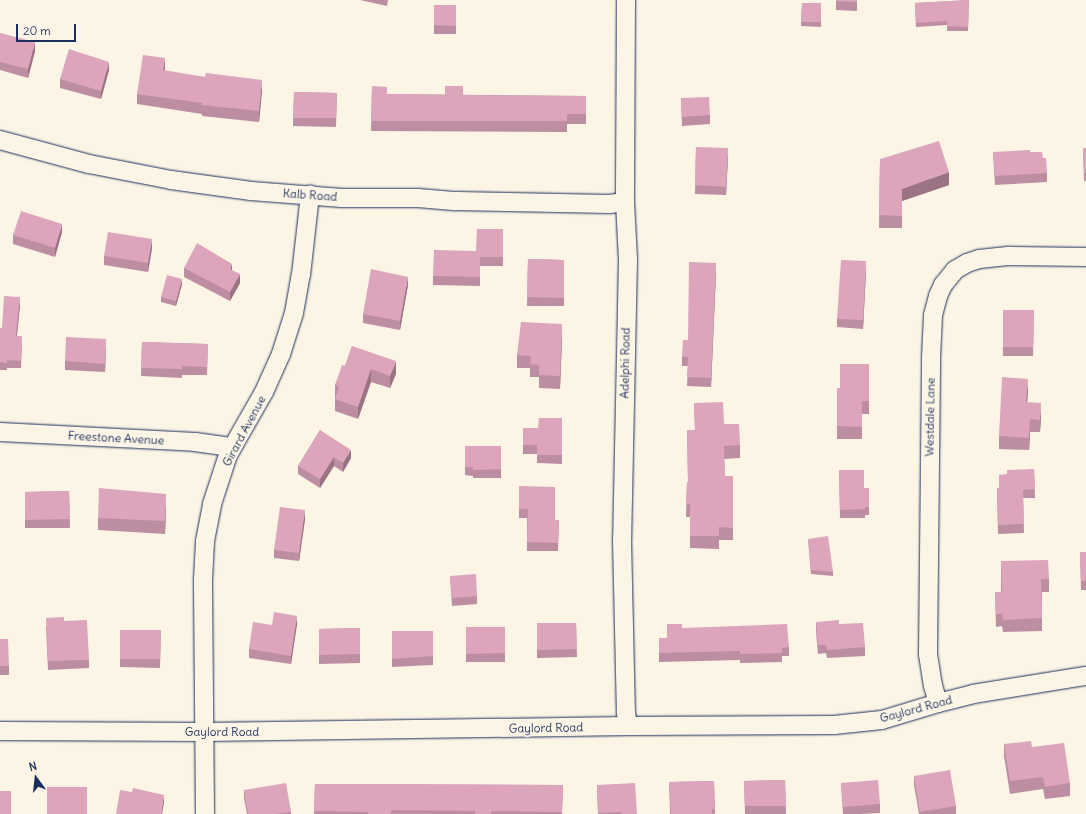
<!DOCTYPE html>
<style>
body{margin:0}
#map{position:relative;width:1086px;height:814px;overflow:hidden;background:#fcf5e5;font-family:Delius,sans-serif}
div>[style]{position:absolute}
.roads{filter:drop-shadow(0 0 1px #1b2f5e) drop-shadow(0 0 1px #1b2f5e)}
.street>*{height:18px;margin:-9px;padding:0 9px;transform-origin:9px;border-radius:9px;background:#fcf5e5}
.wall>*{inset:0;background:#bd8ea2}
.shaded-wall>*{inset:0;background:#9a7484}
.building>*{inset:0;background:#dca5bc}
span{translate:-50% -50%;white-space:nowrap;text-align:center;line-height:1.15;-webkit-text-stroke:4px #fcf5e5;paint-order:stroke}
.street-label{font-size:12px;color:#1b2f5e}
.north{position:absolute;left:16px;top:758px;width:40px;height:40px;-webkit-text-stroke:3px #fcf5e5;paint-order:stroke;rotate:345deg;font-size:11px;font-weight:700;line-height:16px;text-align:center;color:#1b2f5e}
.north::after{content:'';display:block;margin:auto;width:14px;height:18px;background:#1b2f5e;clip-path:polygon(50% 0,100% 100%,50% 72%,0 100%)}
.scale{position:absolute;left:16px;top:24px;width:60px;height:18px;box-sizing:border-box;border:2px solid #1b2f5e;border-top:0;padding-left:5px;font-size:12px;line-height:14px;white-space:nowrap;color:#1b2f5e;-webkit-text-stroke:3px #fcf5e5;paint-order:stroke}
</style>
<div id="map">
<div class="roads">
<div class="street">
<i style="left:626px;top:0;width:202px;rotate:90.3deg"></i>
<i style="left:625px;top:202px;width:57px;rotate:87deg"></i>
<i style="left:628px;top:259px;width:281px;rotate:91.2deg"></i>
<i style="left:622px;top:540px;width:173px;rotate:88.7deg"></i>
<i style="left:626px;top:713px;width:13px;rotate:81deg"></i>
<i style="left:0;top:140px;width:92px;rotate:15.1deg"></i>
<i style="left:89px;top:164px;width:84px;rotate:11deg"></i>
<i style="left:171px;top:180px;width:81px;rotate:7.8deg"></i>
<i style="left:251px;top:191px;width:91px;rotate:4.4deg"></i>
<i style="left:342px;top:198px;width:76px"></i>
<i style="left:418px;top:198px;width:38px;rotate:5deg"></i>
<i style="left:456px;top:201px;width:153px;rotate:1.1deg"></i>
<i style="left:609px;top:204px;width:16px;rotate:-7deg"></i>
<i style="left:0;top:432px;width:195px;rotate:2.9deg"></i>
<i style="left:195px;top:442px;width:29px;rotate:8deg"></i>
<i style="left:224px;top:446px;width:8px;rotate:30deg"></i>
<i style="left:938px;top:703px;width:18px;rotate:-106deg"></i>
<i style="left:933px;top:686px;width:32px;rotate:-99deg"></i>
<i style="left:928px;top:654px;width:296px;rotate:-89.4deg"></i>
<i style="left:931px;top:358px;width:43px;rotate:-87.3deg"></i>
<i style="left:933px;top:315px;width:20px;rotate:-75deg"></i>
<i style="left:938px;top:296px;width:12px;rotate:-66deg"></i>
<i style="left:943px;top:285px;width:19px;rotate:-51deg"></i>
<i style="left:955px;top:270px;width:14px;rotate:-30deg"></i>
<i style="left:967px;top:263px;width:13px;rotate:-18deg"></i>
<i style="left:979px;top:259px;width:31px;rotate:-6deg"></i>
<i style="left:1010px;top:256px;width:76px;rotate:0.8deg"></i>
<i style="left:0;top:731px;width:205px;rotate:0.3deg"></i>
<i style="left:205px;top:732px;width:423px;rotate:-0.8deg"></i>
<i style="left:628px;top:726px;width:206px;rotate:-0.3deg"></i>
<i style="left:834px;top:725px;width:48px;rotate:-5.9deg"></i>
<i style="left:882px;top:720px;width:59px;rotate:-16.9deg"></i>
<i style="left:938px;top:703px;width:36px;rotate:-14deg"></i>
<i style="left:973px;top:694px;width:114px;rotate:-9.1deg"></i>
<i style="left:205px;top:814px;width:234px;rotate:-90.5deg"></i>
<i style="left:203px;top:580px;width:39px;rotate:-87deg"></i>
<i style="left:205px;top:541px;width:38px;rotate:-79deg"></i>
<i style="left:212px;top:504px;width:52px;rotate:-71.9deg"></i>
<i style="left:228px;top:455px;width:73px;rotate:-60.3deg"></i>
<i style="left:264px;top:392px;width:42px;rotate:-65.9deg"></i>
<i style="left:281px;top:354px;width:43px;rotate:-72.4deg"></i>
<i style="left:294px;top:313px;width:39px;rotate:-80deg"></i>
<i style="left:301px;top:275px;width:81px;rotate:-83.6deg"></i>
</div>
</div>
<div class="wall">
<i style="clip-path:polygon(360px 0,388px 0,387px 6px)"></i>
<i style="clip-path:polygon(836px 0,857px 0,857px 11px,836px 10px)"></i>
<i style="clip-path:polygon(969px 0,968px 31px,947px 31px,947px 25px,916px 27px,915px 3px)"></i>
<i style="clip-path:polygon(802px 3px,821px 3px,821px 27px,801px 26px)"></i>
<i style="clip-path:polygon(434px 5px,456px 5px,456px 34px,434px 34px)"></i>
<i style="clip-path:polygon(0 33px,35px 51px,28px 78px,0 70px)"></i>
<i style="clip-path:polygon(165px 69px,165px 71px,262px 90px,259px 122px,202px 116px,202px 114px,137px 104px,137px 94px)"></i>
<i style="clip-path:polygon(109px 70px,101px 99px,60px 88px,60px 79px)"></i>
<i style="clip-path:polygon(372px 86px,387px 94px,586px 96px,586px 124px,567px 124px,567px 132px,371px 131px)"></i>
<i style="clip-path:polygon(294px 92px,337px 93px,336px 127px,293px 126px)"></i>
<i style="clip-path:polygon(681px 98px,710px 115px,710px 124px,682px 126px)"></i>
<i style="clip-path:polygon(696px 147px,728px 156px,726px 195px,695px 194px)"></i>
<i style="clip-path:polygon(1083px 148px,1086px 148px,1086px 181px,1084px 181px)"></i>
<i style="clip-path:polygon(993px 152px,1030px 152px,1043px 158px,1047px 173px,1047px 182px,995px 185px)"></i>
<i style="clip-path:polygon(880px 159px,949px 185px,902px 201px,902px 228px,879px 228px)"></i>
<i style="clip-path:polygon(503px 229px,503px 266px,480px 266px,480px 286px,433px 285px,433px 276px,476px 251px)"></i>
<i style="clip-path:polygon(62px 232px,55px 257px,13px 244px,13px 235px)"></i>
<i style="clip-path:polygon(152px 248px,148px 272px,104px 265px,104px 256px)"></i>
<i style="clip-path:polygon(528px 259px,564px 260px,564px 306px,527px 306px)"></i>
<i style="clip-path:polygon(184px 268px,232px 270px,240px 283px,230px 301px,184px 277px)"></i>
<i style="clip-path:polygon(866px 270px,863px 329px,837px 327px,837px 319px)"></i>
<i style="clip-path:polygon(716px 272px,711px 387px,687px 386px,688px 366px,682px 366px,682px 357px,688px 340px)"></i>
<i style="clip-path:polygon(182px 284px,176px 306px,161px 302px,161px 297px)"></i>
<i style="clip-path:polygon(408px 285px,400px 330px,363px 323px,363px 314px)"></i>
<i style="clip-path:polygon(20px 305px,17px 336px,22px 343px,21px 368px,7px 368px,7px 370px,0 370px,0 328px,2px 328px)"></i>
<i style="clip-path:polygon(1003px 310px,1034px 310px,1033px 356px,1003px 356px)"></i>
<i style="clip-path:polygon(562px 337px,560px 389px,539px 388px,539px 377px,530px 377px,530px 368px,517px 368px,517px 355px)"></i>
<i style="clip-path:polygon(142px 342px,208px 344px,207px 375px,182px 375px,182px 378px,141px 376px)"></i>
<i style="clip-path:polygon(352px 346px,396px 374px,390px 388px,371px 382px,358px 419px,335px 411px,335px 385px,345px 366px)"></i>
<i style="clip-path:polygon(106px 348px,105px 372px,65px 370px,65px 361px)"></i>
<i style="clip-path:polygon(869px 364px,869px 414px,862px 414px,862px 439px,837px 439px,837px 388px,840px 388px)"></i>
<i style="clip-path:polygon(1028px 391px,1027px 402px,1041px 415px,1040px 432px,1030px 432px,1029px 450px,999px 449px,999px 436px)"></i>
<i style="clip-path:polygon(694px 403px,724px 424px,740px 445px,740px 458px,724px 459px,725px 476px,733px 476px,733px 540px,719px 540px,719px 549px,690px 548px,690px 517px,686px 517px,687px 482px,688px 482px,687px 430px,695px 430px)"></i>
<i style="clip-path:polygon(562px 418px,562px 464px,537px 463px,537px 454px,523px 454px,523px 428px,538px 428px)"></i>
<i style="clip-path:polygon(320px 430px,351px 458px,343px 472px,334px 466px,320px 488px,298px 474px,298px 466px)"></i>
<i style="clip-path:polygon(465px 446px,501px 446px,501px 478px,473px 478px,473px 476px,465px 475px)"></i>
<i style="clip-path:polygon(1034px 469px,1035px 498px,1023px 498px,1024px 533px,998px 534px,997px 488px,999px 488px,1007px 474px)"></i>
<i style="clip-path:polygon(839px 470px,864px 488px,869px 507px,869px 515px,865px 515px,865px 518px,840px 518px)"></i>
<i style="clip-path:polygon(519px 486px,555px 520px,559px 520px,558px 551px,527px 551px,527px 518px,519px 518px)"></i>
<i style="clip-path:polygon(69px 491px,70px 528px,25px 528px,25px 492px)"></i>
<i style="clip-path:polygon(166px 507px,165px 534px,98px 530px,98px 518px)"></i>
<i style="clip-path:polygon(305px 519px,299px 561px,274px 558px,274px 550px)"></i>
<i style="clip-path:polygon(808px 539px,833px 572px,833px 576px,811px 574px)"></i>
<i style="clip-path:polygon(1080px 552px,1086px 552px,1086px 590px,1081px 590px)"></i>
<i style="clip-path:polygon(1001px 561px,1049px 579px,1049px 592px,1042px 592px,1042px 631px,1003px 632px,1002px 626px,996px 627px,995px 592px,1001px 592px)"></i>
<i style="clip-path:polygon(450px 576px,477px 596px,477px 604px,452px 606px)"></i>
<i style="clip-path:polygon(64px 621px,89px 660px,89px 668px,48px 670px,46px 626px)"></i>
<i style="clip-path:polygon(816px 622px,839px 624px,865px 647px,865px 656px,827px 658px,826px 653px,818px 654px,816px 631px)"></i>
<i style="clip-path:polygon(537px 623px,576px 623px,577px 657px,537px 658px)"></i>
<i style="clip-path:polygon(297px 624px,291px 664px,249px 658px,249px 649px,272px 625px)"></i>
<i style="clip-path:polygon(466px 627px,505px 627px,505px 662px,466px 662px)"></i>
<i style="clip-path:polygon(360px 628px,360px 663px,319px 664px,319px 629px)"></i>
<i style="clip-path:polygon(682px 628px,789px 647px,789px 656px,782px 656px,782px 662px,740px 663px,740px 660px,659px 662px,659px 638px,667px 638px)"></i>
<i style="clip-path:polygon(120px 630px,161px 630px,160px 668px,120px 667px)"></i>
<i style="clip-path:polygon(392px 631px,433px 631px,433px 665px,392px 667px)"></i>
<i style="clip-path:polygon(0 639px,9px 666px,9px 675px,0 675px)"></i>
<i style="clip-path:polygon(1004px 744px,1032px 747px,1070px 783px,1070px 796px,1045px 799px,1043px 789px,1010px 794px,1004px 756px)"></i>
<i style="clip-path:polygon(914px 776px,956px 806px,956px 814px,919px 814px,914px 785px)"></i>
<i style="clip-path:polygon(785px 780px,786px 814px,745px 814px,744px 781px)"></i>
<i style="clip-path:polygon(714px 781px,715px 814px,670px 814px,669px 782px)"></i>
<i style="clip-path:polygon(841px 783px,880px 804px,880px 813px,861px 814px,843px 814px)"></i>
<i style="clip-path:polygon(315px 784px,563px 785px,562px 814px,314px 814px)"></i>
<i style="clip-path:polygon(597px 785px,637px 814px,598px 814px)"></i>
<i style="clip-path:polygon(244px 790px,291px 812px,291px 814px,247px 814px,244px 798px)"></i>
</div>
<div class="shaded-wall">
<i style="clip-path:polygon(35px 42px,35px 51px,28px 78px,28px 69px)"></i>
<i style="clip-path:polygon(165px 58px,165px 69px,163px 81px,163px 70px)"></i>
<i style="clip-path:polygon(109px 62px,109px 70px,101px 99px,101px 91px)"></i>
<i style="clip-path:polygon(262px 80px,262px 90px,259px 122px,259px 111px)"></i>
<i style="clip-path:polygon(728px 148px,728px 156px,726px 195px,726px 187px)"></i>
<i style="clip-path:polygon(949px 172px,949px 185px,902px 201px,902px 228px,902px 189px)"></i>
<i style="clip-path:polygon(62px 224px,62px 232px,55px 257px,55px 248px)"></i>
<i style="clip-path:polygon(152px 239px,152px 248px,148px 272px,148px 263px)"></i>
<i style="clip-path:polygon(866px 261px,866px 270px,863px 329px,863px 320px)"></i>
<i style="clip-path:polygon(716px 263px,716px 272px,711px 387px,711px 378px)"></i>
<i style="clip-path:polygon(232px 264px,232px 272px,230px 269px)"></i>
<i style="clip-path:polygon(240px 274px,240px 283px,230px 301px,230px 292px)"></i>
<i style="clip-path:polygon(408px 277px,408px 285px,400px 330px,400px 321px)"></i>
<i style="clip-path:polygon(182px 279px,182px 284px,176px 306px,176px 301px)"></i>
<i style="clip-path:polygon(20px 297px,20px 305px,16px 343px,16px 336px)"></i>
<i style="clip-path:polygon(562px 324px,562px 337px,560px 389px,560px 376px)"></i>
<i style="clip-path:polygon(106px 339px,106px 348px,105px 372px,105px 364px)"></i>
<i style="clip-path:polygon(396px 361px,396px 374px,390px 388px,390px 376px)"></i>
<i style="clip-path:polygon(371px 369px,371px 382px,358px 419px,358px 407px)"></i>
<i style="clip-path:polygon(1028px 379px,1028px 391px,1026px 415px,1026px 402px)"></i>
<i style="clip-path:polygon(1041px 403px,1041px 415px,1040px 432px,1040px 420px)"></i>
<i style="clip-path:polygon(1030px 419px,1030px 432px,1029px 450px,1029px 438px)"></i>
<i style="clip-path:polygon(351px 450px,351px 458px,343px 472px,343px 463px)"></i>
<i style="clip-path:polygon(334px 457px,334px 466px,320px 488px,320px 479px)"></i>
<i style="clip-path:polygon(166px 494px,166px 507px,165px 534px,165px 521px)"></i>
<i style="clip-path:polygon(305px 510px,305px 519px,299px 561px,299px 553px)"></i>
<i style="clip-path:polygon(297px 616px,297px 624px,291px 664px,291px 656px)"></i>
<i style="clip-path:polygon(164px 795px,164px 803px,162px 814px,161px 814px)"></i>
</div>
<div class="building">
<i style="clip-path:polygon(836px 0,857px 0,857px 2px,836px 1px)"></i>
<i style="clip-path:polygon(969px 0,968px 27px,947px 26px,947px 21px,916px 23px,915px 3px)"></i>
<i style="clip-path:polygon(802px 3px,821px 3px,821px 22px,801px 22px)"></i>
<i style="clip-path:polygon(434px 5px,456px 5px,456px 26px,434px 25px)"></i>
<i style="clip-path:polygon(0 33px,35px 42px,28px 69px,0 62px)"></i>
<i style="clip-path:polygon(69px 49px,109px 62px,101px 91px,60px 79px)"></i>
<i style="clip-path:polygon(143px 55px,165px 58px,163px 70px,205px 77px,206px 73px,262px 80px,259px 111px,202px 105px,202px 103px,137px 94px)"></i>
<i style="clip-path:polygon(372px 86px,387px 87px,387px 94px,445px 95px,445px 86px,463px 86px,463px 95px,586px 96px,586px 114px,567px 114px,567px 121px,371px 121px)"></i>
<i style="clip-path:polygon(294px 92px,337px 93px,336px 118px,293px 118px)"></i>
<i style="clip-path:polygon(709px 97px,710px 115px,682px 117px,681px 98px)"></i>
<i style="clip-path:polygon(939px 141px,949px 172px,902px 189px,902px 216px,879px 215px,880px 159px)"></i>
<i style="clip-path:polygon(696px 147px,728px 148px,726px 187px,695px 185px)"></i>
<i style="clip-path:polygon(1083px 148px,1086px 148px,1086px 173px,1084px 173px)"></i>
<i style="clip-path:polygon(1030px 150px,1030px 152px,1042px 152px,1043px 158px,1046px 158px,1047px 173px,995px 176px,993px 152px)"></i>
<i style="clip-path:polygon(21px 211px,62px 224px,55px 248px,13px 235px)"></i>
<i style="clip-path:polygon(477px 229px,503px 229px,503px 257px,480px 257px,480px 277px,433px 276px,434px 250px,476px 251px)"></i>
<i style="clip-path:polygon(108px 232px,152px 239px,148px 263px,104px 256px)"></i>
<i style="clip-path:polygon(197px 243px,232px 264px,230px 269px,240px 274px,230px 292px,184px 268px)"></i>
<i style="clip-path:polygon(528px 259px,564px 260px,564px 298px,527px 297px)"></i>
<i style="clip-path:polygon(841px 260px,866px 261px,863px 320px,837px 319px)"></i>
<i style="clip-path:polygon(689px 262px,716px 263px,711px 378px,687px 377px,688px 357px,682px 357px,683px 340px,688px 340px)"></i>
<i style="clip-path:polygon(371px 269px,408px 277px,400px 321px,363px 314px)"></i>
<i style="clip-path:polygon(167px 275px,182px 279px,176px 301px,161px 297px)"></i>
<i style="clip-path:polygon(4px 296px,20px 297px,16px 336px,22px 336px,21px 361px,7px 360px,7px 363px,0 362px,0 328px,2px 328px)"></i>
<i style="clip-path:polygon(1003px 310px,1034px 310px,1033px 347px,1003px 347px)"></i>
<i style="clip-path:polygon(521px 322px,562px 324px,560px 376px,539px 375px,539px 365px,530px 364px,531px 356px,517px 355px)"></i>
<i style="clip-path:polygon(66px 337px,106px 339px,105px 364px,65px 361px)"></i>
<i style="clip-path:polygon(142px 342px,208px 344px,207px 367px,182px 366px,182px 369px,141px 368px)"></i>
<i style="clip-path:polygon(352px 346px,396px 361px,390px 376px,371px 369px,358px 407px,335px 399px,339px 387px,335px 385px,342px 365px,345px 366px)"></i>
<i style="clip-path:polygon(840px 364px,869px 364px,869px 401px,862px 401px,862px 427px,837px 426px,837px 388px,840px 388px)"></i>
<i style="clip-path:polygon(1002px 377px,1028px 379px,1026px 402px,1041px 403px,1040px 420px,1030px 419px,1029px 438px,999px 436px)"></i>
<i style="clip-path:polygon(723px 402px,724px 424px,739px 424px,740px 445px,724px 446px,725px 476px,733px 476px,733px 528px,719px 527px,719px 536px,690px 536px,690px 504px,686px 504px,687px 482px,688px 482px,687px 430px,695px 430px,694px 403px)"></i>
<i style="clip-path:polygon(539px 418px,562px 418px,562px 455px,537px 455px,537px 445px,523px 445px,523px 428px,538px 428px)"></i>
<i style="clip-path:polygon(320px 430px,351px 450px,343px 463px,334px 457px,320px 479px,298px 466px)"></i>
<i style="clip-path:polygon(465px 446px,501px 446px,501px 469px,473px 470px,473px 467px,465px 467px)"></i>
<i style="clip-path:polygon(1034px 469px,1035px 489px,1023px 490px,1024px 524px,998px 525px,997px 488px,999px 488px,999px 475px,1007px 474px,1007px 470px)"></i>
<i style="clip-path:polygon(839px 470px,864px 470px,864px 488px,869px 488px,869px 507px,865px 507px,865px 509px,840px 510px)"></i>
<i style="clip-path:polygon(519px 486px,555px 487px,555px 520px,559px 520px,558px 543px,527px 542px,528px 509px,519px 509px)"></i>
<i style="clip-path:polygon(99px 488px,166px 494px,165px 521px,98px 518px)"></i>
<i style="clip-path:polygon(69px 491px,70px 519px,25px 520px,25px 492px)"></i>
<i style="clip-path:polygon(280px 507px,305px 510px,299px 553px,274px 550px)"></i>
<i style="clip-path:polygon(828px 536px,833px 572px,811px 570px,808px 539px)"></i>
<i style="clip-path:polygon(1080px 552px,1086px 552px,1086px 581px,1081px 581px)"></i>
<i style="clip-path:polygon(1048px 560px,1049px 579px,1041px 579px,1042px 618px,1003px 620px,1002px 614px,996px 614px,995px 592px,1002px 592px,1001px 561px)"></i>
<i style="clip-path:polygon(476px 574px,477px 596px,452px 598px,450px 576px)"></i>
<i style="clip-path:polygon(274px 612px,297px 616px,291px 656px,249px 649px,253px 622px,272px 625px)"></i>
<i style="clip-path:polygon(64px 617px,64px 621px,87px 620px,89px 660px,48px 661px,46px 618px)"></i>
<i style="clip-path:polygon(839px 620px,839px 624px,863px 623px,865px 647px,827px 650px,826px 645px,818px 645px,816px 622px)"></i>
<i style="clip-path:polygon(537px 623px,576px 623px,577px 649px,537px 650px)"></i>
<i style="clip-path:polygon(667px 624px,682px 624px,682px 628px,787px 624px,789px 647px,782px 648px,782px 653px,740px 654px,740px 651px,659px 653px,659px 638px,667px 638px)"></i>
<i style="clip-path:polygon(466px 627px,505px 627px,505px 653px,466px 654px)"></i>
<i style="clip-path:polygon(360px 628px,360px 654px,319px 655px,319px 629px)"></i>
<i style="clip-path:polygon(120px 630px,161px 630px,160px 659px,120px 659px)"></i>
<i style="clip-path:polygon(392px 631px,433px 631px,433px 656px,392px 659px)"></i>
<i style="clip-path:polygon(0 639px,8px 639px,9px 666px,0 666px)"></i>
<i style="clip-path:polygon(1031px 741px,1032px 747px,1064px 743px,1070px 783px,1045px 787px,1043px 777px,1010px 781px,1004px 744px)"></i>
<i style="clip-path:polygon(950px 770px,956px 806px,920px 812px,914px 776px)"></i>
<i style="clip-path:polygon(785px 780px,786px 806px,745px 806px,744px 781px)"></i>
<i style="clip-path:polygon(878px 780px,880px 804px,843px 807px,841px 783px)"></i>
<i style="clip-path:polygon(714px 781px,715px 809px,712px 809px,712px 814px,671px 814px,669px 782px)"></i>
<i style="clip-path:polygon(286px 783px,291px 812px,275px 814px,248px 814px,244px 790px)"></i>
<i style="clip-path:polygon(635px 783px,637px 814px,622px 814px,621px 812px,598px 813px,597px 785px)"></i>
<i style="clip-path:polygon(315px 784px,563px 785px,562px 812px,491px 811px,491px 814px,475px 814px,475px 811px,391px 810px,391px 814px,368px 814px,368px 812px,314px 811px)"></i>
<i style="clip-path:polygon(47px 787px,87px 787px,87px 814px,47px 814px)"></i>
<i style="clip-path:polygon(133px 788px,164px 795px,161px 814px,116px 814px,120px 790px,132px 792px)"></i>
<i style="clip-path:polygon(0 791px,11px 791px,11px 814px,0 814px)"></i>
</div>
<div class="street-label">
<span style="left:310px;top:195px;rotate:4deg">Kalb Road</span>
<span style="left:625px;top:363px;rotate:-89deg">Adelphi Road</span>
<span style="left:930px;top:417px;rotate:-89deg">Westdale Lane</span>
<span style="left:244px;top:431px;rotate:-62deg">Girard Avenue</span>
<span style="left:116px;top:438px;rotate:3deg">Freestone Avenue</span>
<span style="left:916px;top:709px;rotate:-15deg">Gaylord Road</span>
<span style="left:546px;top:728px;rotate:-1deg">Gaylord Road</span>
<span style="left:222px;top:732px">Gaylord Road</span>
</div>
<div class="north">N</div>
<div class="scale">20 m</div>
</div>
